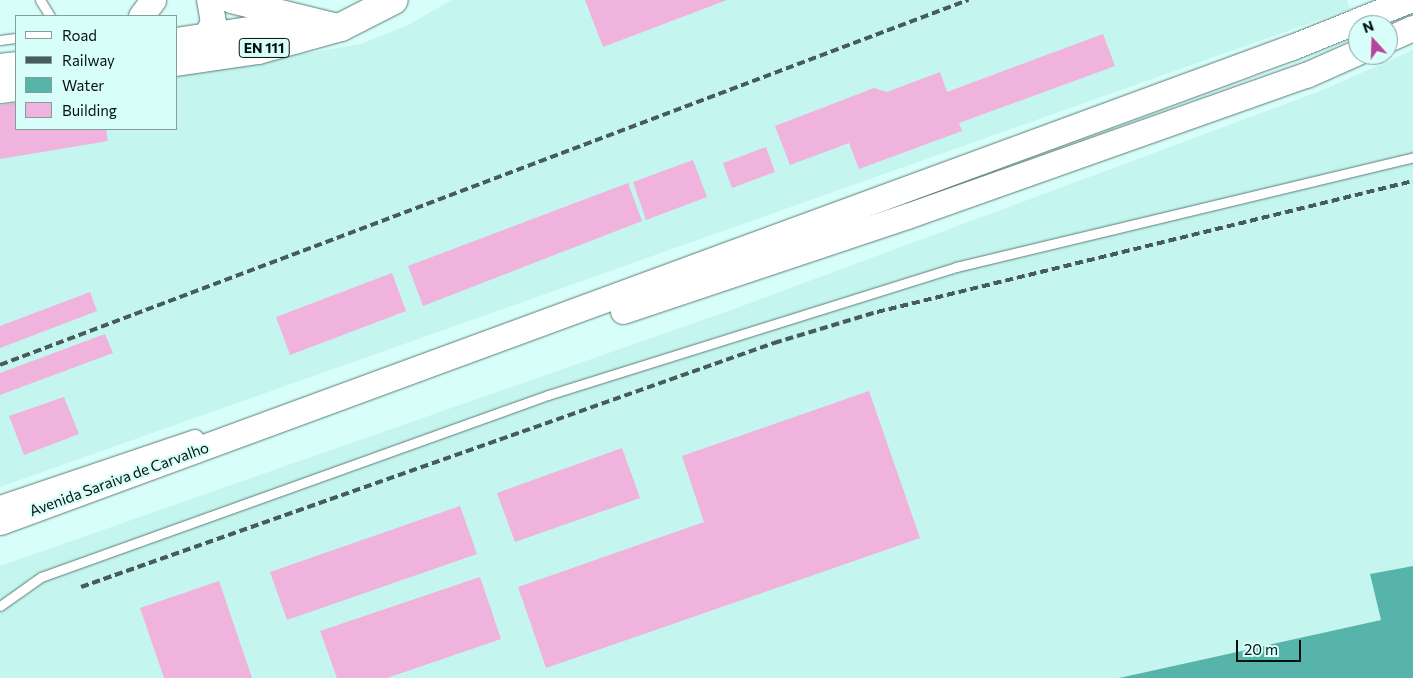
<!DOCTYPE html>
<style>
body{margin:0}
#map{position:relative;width:1413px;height:678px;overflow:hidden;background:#d8fef9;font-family:Commissioner,sans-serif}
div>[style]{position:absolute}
.built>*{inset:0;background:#c5f5ef}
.water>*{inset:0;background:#57b4aa}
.building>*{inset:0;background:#f0b3dd}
.roads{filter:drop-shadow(0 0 1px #597c77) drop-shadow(0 0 1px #597c77)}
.lane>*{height:9px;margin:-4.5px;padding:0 4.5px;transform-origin:4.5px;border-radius:4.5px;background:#fff}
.street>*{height:18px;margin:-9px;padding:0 9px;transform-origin:9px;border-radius:9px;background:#fff}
.secondary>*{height:25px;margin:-12.5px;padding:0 12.5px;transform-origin:12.5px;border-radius:12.5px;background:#fff}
.primary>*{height:28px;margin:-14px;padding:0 14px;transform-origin:14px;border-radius:14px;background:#fff}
.rail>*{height:4px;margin-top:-2px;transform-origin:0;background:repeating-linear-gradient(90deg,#475c59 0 8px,transparent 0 12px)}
span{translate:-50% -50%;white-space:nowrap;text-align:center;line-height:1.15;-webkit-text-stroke:4.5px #d8fef9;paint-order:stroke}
.shield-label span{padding:1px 4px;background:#d8fef9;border:1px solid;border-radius:4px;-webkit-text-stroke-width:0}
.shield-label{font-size:14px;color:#04110f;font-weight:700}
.street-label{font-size:15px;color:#04110f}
.legend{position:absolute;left:15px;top:15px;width:162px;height:115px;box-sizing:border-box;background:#d8fef9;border:1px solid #839f9b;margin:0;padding:6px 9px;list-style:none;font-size:15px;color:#04110f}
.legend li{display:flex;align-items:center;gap:10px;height:25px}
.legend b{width:25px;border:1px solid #839f9b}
.north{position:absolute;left:1348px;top:15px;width:50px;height:50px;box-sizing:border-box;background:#d8fef9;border:1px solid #839f9b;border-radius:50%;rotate:340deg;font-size:14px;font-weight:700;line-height:20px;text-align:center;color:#04110f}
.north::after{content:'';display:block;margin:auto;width:18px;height:22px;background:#b6439c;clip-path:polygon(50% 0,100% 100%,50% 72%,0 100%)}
.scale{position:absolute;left:1236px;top:640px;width:65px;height:22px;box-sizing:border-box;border:2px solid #04110f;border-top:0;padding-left:6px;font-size:15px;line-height:18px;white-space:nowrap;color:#04110f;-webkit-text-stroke:4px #d8fef9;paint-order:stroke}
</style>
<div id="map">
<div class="built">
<i style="clip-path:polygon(452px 0,1347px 0,1350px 9px,0 487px,0 104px,16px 101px,16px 129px,176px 129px,176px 75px,361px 44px,406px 26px)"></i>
<i style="clip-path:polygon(1413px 50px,1413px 566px,1370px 574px,1381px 620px,1119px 678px,0 678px,0 566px,734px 309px,1323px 90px)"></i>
</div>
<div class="water">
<i style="clip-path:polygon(1413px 566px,1413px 678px,1119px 678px,1381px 620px,1370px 574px)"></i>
</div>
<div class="building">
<i style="clip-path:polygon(585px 0,727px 0,603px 47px)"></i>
<i style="clip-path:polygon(1103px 34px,1115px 66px,959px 123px,962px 131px,859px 169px,849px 143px,790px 165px,775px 126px,874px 88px,887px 92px,940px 72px,947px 92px)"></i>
<i style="clip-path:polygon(16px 103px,16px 129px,106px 129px,108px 141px,0 159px,0 105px)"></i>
<i style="clip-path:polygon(766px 147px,775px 172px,732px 188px,723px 163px)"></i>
<i style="clip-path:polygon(693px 160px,707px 197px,646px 220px,633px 182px)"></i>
<i style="clip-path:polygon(628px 183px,642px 221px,423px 306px,408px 266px)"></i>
<i style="clip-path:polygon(392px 273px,406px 311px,290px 355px,276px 317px)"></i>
<i style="clip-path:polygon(90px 292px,97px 311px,0 348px,0 326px)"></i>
<i style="clip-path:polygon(105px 334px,113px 353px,0 395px,0 373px)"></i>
<i style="clip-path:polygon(869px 391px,920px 538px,546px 668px,518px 587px,704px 522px,682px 456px)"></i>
<i style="clip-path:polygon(64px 397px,79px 434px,24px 455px,9px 416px)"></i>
<i style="clip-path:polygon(622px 448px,640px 498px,515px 542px,497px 493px)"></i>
<i style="clip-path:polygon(460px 506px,477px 554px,287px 620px,270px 572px)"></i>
<i style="clip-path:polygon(480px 577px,501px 639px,387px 678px,337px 678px,320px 631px)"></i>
<i style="clip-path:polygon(219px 581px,252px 678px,164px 678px,140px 608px)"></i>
</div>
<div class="roads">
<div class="lane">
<i style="left:40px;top:0;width:19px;rotate:58deg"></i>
<i style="left:0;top:40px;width:16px;rotate:-7deg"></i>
<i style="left:0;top:606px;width:50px;rotate:-35.3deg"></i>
<i style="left:41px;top:577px;width:539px;rotate:-19.75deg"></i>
<i style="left:548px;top:395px;width:428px;rotate:-17.4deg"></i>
<i style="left:956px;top:267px;width:470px;rotate:-13.5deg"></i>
</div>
<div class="street">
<i style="left:0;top:505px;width:206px;rotate:-18.7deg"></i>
</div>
<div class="secondary">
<i style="left:231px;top:0;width:113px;rotate:13.8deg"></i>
<i style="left:141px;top:16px;width:20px;rotate:-53deg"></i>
<i style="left:204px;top:39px;width:19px;rotate:-62deg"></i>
<i style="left:213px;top:22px;width:22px;rotate:-100deg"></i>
<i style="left:1388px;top:39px;width:27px;rotate:-24deg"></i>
<i style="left:623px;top:311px;width:299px;rotate:-18.5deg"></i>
<i style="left:907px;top:216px;width:423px;rotate:-19.5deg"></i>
<i style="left:1306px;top:75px;width:57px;rotate:-23.9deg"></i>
<i style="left:0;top:522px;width:1377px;rotate:-20.19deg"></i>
<i style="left:1292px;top:47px;width:126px;rotate:-21.9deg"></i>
</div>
<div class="primary">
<i style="left:176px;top:42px;width:80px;rotate:-8.6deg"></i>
<i style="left:255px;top:30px;width:39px;rotate:-1deg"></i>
<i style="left:176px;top:62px;width:83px;rotate:-8.3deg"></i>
<i style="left:258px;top:50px;width:86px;rotate:-15.5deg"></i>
<i style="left:341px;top:27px;width:59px;rotate:-27deg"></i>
<i style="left:0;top:68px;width:16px;rotate:-7deg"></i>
<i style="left:0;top:89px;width:16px;rotate:-7deg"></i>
</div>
</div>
<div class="rail">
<i style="left:0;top:365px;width:1035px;rotate:-20.66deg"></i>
<i style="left:81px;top:587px;width:735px;rotate:-19.4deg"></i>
<i style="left:774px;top:343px;width:108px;rotate:-16.8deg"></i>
<i style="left:877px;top:312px;width:552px;rotate:-13.73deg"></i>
</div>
<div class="shield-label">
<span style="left:264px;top:48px">EN 111</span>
</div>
<div class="street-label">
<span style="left:119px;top:479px;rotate:-20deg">Avenida Saraiva de Carvalho</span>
</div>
<ul class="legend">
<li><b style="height:6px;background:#fff"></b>Road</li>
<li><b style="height:6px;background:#475c59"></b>Railway</li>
<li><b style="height:14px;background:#57b4aa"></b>Water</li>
<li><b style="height:14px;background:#f0b3dd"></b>Building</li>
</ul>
<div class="north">N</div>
<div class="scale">20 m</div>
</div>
